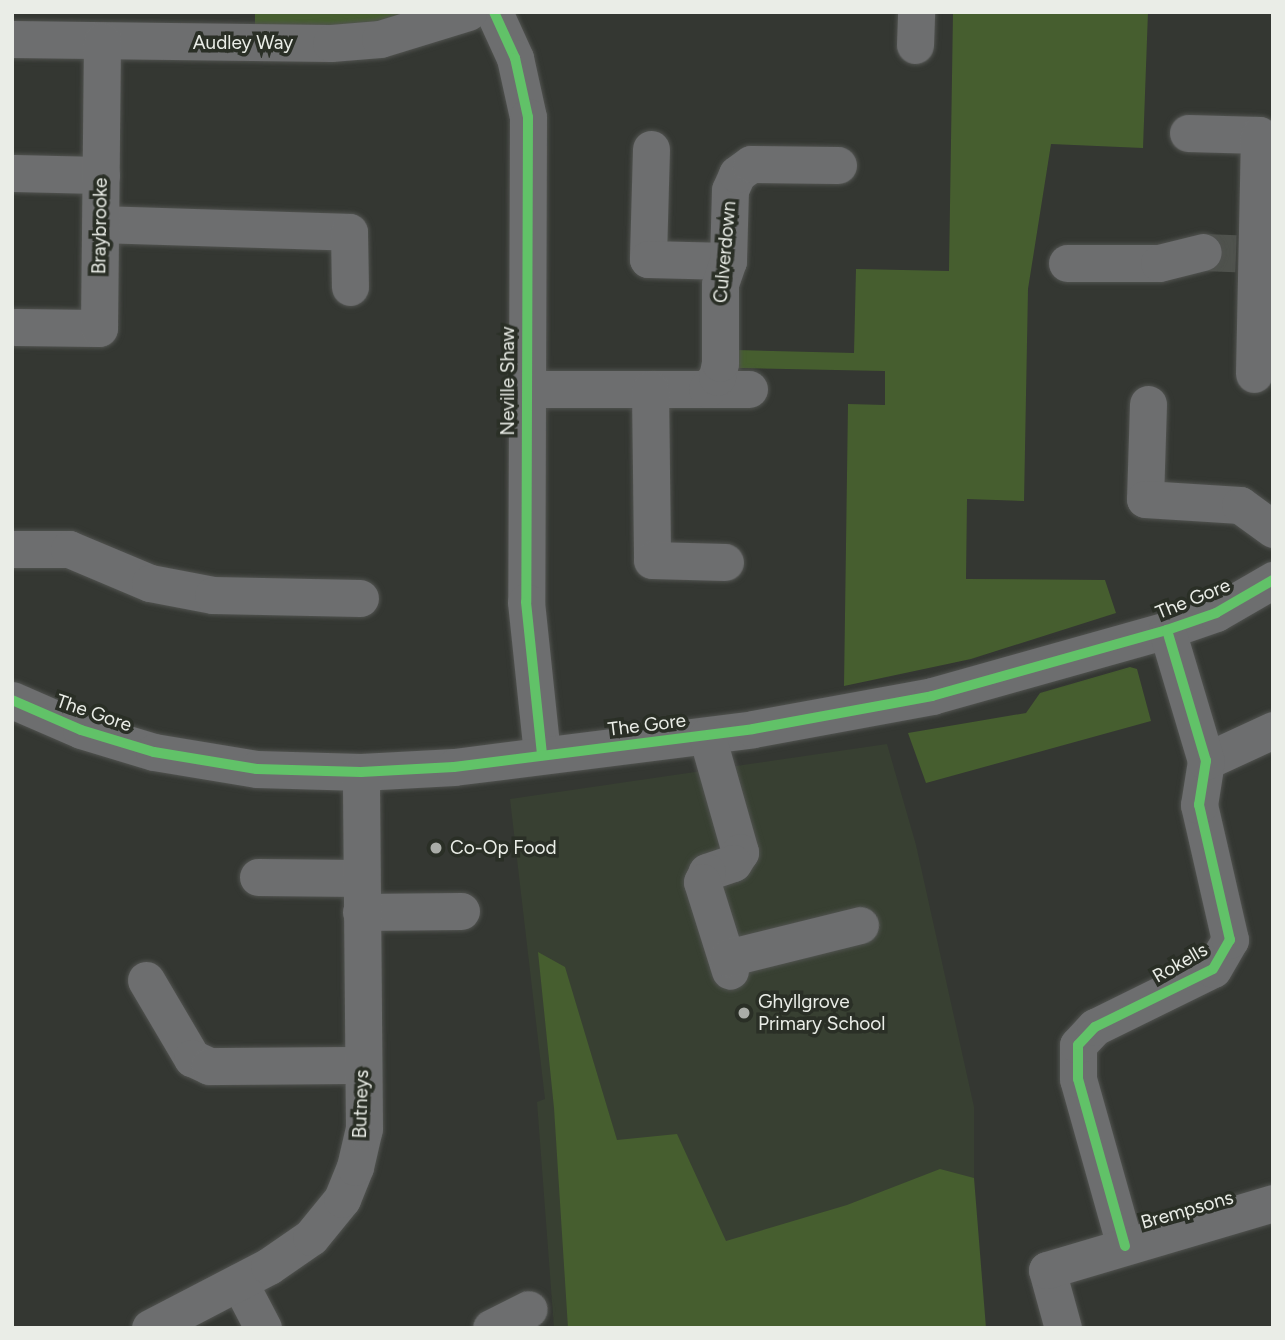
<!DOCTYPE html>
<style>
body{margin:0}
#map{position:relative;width:1285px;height:1340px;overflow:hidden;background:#343732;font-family:Figtree,sans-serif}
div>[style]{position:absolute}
.built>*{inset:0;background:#384032}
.green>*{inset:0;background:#465e2f}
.minor-tunnel>*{height:37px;margin-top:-18.5px;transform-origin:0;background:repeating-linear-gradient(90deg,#4f524d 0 37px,transparent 0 55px)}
.roads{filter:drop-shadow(0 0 2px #515350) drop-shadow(0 0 2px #515350)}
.minor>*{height:37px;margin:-18.5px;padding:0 18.5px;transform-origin:18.5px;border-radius:18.5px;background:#6d6e6f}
.cycleway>*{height:10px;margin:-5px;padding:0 5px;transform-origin:5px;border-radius:5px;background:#61c268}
.dots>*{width:19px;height:19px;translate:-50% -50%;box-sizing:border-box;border:4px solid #2a2f26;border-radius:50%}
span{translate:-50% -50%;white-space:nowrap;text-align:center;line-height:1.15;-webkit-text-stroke:7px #2a2f26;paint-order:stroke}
.street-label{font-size:19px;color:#eaede7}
.poi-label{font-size:19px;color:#eaede7}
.left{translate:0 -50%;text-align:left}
.frame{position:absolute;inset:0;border:14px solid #eaede7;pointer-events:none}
</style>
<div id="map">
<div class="built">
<i style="clip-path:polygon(887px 744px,916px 845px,974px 1107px,974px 1203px,911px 1328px,554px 1328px,537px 1102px,545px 1099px,510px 799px)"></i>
</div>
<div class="green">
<i style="clip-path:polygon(255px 12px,437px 12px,383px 26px,255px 32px)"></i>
<i style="clip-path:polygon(953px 12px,1148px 12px,1143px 148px,1051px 144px,1028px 289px,1024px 501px,967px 499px,966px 579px,1105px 580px,1116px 613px,971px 659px,844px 686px,848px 404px,885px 405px,885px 371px,736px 368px,736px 350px,854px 353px,856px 269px,949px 271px)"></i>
<i style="clip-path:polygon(1130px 667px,1137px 669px,1151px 721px,926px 783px,908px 733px,1026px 713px,1040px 693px)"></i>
<i style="clip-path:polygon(538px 952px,565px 967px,617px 1140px,677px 1134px,726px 1241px,847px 1205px,940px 1169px,974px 1178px,986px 1328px,568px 1328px,554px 1108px)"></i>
</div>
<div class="minor-tunnel">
<i style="left:1203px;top:252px;width:33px;rotate:2deg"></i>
</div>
<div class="roads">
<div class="minor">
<i style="left:494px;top:12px;width:51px;rotate:65.5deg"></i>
<i style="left:515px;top:58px;width:60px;rotate:77.6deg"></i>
<i style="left:528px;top:117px;width:485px;rotate:90.2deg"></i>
<i style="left:526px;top:602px;width:154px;rotate:84deg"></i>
<i style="left:12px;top:39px;width:319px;rotate:0.7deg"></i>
<i style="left:331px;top:43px;width:49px;rotate:-4.7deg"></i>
<i style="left:380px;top:39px;width:92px;rotate:-17.1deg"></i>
<i style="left:915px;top:45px;width:33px;rotate:-88deg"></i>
<i style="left:1188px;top:133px;width:71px;rotate:1.6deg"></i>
<i style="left:1259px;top:135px;width:239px;rotate:91.2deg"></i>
<i style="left:651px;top:149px;width:110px;rotate:91.6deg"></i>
<i style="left:648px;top:259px;width:80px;rotate:1.4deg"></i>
<i style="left:12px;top:173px;width:89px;rotate:1.3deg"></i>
<i style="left:101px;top:224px;width:248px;rotate:1.8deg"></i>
<i style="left:349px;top:232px;width:55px;rotate:89deg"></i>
<i style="left:1067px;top:263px;width:92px"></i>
<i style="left:1159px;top:263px;width:45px;rotate:-14deg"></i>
<i style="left:15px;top:327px;width:84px;rotate:0.7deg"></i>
<i style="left:99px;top:328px;width:287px;rotate:-89.4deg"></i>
<i style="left:526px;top:389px;width:223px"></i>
<i style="left:650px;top:389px;width:171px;rotate:89.3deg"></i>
<i style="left:652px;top:560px;width:73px;rotate:1.6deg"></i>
<i style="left:707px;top:389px;width:16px;rotate:-50deg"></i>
<i style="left:717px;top:377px;width:14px;rotate:-78deg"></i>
<i style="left:720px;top:363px;width:79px;rotate:-90deg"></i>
<i style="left:720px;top:284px;width:24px;rotate:-71deg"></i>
<i style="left:728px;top:261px;width:71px;rotate:-88.4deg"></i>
<i style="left:730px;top:190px;width:17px;rotate:-66deg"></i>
<i style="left:737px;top:174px;width:17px;rotate:-36deg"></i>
<i style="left:751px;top:164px;width:87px;rotate:0.7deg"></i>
<i style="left:1148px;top:404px;width:95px;rotate:91.8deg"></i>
<i style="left:1145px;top:499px;width:95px;rotate:3.6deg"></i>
<i style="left:1240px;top:505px;width:41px;rotate:36deg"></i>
<i style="left:12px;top:549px;width:57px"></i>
<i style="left:69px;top:549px;width:88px;rotate:22.8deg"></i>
<i style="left:150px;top:583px;width:64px;rotate:10.8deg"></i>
<i style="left:213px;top:595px;width:147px;rotate:1.2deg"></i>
<i style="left:12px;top:700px;width:75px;rotate:23.5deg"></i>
<i style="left:81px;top:730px;width:76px;rotate:16.8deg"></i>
<i style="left:154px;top:752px;width:104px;rotate:9.4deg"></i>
<i style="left:257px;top:769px;width:104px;rotate:1.7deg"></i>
<i style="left:361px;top:772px;width:93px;rotate:-3.1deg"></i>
<i style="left:454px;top:767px;width:301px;rotate:-7.2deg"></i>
<i style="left:753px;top:729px;width:182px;rotate:-10.4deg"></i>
<i style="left:932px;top:696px;width:244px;rotate:-15.7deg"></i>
<i style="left:1167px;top:630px;width:52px;rotate:-19.1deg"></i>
<i style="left:1216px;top:613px;width:66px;rotate:-30.1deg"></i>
<i style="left:707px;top:736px;width:121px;rotate:74.1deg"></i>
<i style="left:740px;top:852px;width:13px;rotate:122deg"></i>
<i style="left:733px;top:863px;width:28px;rotate:161deg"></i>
<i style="left:707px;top:872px;width:11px;rotate:117deg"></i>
<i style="left:702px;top:882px;width:93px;rotate:72.5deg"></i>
<i style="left:1206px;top:761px;width:74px;rotate:-24.8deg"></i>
<i style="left:258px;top:877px;width:102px;rotate:0.6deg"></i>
<i style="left:361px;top:912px;width:100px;rotate:-0.6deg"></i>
<i style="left:727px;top:958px;width:137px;rotate:-13.9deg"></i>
<i style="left:146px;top:980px;width:91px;rotate:59.5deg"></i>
<i style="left:192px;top:1058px;width:19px;rotate:25deg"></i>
<i style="left:209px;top:1066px;width:154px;rotate:-0.4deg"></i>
<i style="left:1125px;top:1246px;width:173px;rotate:-105.7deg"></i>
<i style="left:1078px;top:1079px;width:34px;rotate:-90deg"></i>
<i style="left:1078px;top:1045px;width:25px;rotate:-47deg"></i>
<i style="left:1095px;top:1027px;width:131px;rotate:-26.2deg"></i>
<i style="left:1213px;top:969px;width:34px;rotate:-60deg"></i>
<i style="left:1230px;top:940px;width:139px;rotate:-102.9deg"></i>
<i style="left:1199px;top:805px;width:45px;rotate:-81deg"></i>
<i style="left:1206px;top:761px;width:137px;rotate:-106.6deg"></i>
<i style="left:239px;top:1282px;width:52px;rotate:62.4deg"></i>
<i style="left:150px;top:1328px;width:134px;rotate:-27.5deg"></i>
<i style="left:269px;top:1266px;width:51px;rotate:-34.6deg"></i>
<i style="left:311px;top:1237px;width:49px;rotate:-50.8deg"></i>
<i style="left:342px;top:1199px;width:35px;rotate:-68deg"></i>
<i style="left:355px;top:1167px;width:39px;rotate:-77deg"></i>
<i style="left:364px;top:1129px;width:357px;rotate:-90.5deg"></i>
<i style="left:491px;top:1328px;width:42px;rotate:-26.6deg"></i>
<i style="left:1063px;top:1328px;width:60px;rotate:-105.4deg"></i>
<i style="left:1047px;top:1270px;width:236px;rotate:-16.5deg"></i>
</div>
</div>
<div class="cycleway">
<i style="left:494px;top:12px;width:51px;rotate:65.5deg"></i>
<i style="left:515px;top:58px;width:60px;rotate:77.6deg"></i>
<i style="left:528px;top:117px;width:485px;rotate:90.2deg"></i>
<i style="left:526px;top:602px;width:154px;rotate:84deg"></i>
<i style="left:12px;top:700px;width:75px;rotate:23.5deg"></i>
<i style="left:81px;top:730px;width:76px;rotate:16.8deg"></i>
<i style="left:154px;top:752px;width:104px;rotate:9.4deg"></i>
<i style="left:257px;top:769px;width:104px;rotate:1.7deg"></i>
<i style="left:361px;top:772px;width:93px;rotate:-3.1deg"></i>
<i style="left:454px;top:767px;width:301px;rotate:-7.2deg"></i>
<i style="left:753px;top:729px;width:182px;rotate:-10.4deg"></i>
<i style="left:932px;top:696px;width:244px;rotate:-15.7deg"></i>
<i style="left:1167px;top:630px;width:52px;rotate:-19.1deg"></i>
<i style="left:1216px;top:613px;width:66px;rotate:-30.1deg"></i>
<i style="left:1125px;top:1246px;width:173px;rotate:-105.7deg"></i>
<i style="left:1078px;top:1079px;width:34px;rotate:-90deg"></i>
<i style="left:1078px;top:1045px;width:25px;rotate:-47deg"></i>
<i style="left:1095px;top:1027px;width:131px;rotate:-26.2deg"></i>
<i style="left:1213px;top:969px;width:34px;rotate:-60deg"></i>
<i style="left:1230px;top:940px;width:139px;rotate:-102.9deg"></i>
<i style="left:1199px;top:805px;width:45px;rotate:-81deg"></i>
<i style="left:1206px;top:761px;width:137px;rotate:-106.6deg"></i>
</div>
<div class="dots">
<i style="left:436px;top:848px;background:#aaada8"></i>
<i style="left:744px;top:1013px;background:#aaada8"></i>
</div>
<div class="street-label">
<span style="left:243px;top:43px">Audley Way</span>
<span style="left:100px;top:226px;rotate:-89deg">Braybrooke</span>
<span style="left:725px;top:252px;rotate:-85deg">Culverdown</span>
<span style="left:508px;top:381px;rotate:-90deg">Neville Shaw</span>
<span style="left:1193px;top:599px;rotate:-22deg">The Gore</span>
<span style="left:94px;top:713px;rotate:19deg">The Gore</span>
<span style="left:647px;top:725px;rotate:-7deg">The Gore</span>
<span style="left:1180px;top:963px;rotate:-30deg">Rokells</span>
<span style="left:361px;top:1104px;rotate:-88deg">Butneys</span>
<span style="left:1187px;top:1210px;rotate:-16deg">Brempsons</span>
</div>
<div class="poi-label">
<span class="left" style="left:450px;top:848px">Co-Op Food</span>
<span class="left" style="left:758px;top:1013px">Ghyllgrove<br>Primary School</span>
</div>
<div class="frame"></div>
</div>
